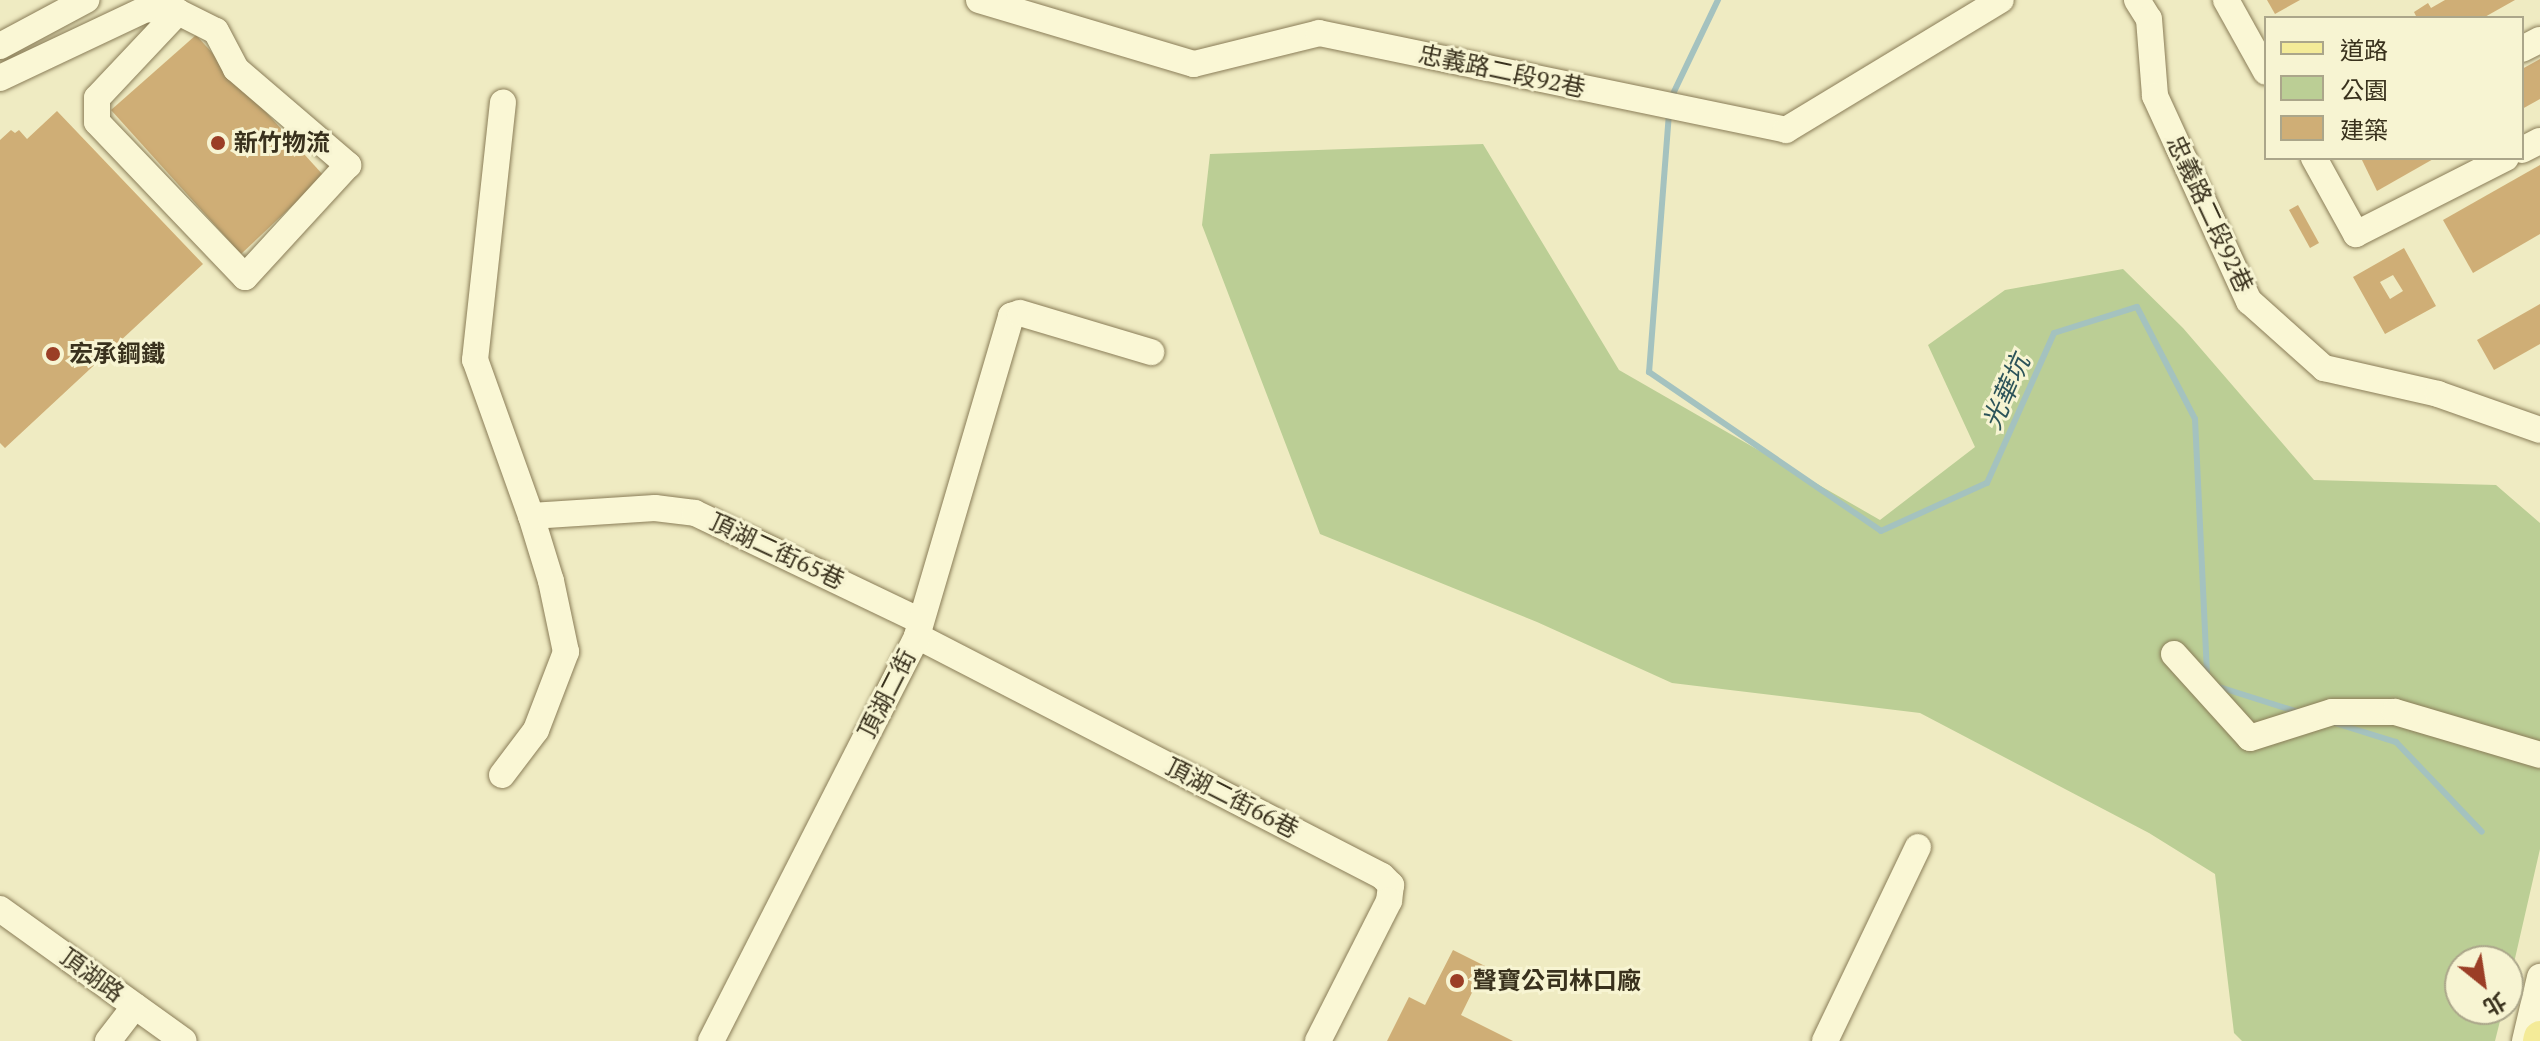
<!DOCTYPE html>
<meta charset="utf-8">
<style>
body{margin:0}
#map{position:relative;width:2540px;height:1041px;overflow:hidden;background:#efebc2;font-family:"PT Serif","Noto Sans TC",serif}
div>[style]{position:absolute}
.green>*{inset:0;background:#bbce95}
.stream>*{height:6px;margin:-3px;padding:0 3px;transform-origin:3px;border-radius:3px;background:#a4c2bf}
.building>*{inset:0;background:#cfae76}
.roads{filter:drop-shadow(0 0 2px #8a7d58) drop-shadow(0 0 2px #8a7d58)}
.minor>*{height:26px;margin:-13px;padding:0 13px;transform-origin:13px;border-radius:13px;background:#faf7d5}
.major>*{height:32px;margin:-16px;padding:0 16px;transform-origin:16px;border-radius:16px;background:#f4eb98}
.dots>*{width:22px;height:22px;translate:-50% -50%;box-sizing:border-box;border:4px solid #f7f4d2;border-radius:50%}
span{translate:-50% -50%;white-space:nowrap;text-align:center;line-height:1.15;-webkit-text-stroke:6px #f7f4d2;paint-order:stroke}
.street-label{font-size:24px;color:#39311d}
.poi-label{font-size:24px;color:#39311d;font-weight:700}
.left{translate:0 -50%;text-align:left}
.water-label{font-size:26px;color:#2c5359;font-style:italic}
.legend{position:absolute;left:2264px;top:16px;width:260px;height:144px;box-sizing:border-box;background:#f7f4d2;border:2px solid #aba68a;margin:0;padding:10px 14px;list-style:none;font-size:24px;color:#39311d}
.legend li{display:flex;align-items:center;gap:16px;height:40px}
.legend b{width:40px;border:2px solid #aba68a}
.north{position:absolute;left:2444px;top:945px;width:80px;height:80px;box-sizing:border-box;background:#f7f4d2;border:2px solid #aba68a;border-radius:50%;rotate:150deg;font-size:22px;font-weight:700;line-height:32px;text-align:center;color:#39311d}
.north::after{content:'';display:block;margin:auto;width:28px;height:36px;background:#9b3e26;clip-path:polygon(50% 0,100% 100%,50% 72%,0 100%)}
</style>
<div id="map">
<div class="green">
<i style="clip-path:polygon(1483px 144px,1619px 370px,1880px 520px,1975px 447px,1928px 345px,2005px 290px,2123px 269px,2183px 328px,2314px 480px,2496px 485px,2540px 523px,2540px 849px,2508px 989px,2508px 961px,2460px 961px,2460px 1009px,2503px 1009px,2495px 1041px,2242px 1041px,2234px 1033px,2215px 874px,2149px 833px,1920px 713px,1672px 683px,1537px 622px,1320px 534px,1202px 225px,1210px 154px)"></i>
</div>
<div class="stream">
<i style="left:1671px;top:98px;width:109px;rotate:-64.4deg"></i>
<i style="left:1669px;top:113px;width:260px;rotate:94.4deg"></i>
<i style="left:1649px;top:372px;width:281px;rotate:34.4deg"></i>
<i style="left:1881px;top:531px;width:116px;rotate:-24.4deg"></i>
<i style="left:1987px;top:483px;width:164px;rotate:-65.9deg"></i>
<i style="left:2054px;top:333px;width:87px;rotate:-17.4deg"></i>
<i style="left:2137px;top:307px;width:126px;rotate:62.6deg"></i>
<i style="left:2195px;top:419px;width:258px;rotate:87.3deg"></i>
<i style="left:2216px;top:686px;width:89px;rotate:17.6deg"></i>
<i style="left:2335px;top:723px;width:64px;rotate:17.3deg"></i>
<i style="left:2396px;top:742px;width:124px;rotate:46.3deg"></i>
</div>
<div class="building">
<i style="clip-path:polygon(2267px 0,2300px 0,2275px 14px)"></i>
<i style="clip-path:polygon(2445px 0,2515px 0,2483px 18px,2417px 18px,2414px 12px,2428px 3px,2431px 8px)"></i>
<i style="clip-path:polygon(196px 35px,324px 176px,241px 254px,111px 110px)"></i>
<i style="clip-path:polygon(2540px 59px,2540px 99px,2522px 109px,2522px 69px)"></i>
<i style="clip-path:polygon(57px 111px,203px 264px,5px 448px,0 443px,0 140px,11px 130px,15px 133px,19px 130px,27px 139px)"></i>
<i style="clip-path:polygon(2361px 158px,2435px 158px,2377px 191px)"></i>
<i style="clip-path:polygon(2540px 165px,2540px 234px,2473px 273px,2443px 220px)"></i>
<i style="clip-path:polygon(2298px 205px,2319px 243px,2310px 248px,2289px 210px)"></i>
<i style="clip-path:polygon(evenodd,2404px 248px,2436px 306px,2385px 334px,2353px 277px,2404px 248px,2393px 275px,2403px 291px,2390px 299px,2380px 282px,2393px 275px)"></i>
<i style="clip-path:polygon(2540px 304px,2540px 344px,2494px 370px,2477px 340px)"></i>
<i style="clip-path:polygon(1453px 950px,1485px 966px,1461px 1015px,1513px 1041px,1387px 1041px,1409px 997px,1425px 1005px)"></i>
</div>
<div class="roads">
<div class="minor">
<i style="left:979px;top:0;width:224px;rotate:16.6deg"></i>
<i style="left:1194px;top:64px;width:129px;rotate:-13.9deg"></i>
<i style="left:1319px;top:33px;width:477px;rotate:11.7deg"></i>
<i style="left:1786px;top:130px;width:251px;rotate:-31.2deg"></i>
<i style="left:2137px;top:0;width:22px;rotate:58deg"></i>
<i style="left:2149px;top:19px;width:77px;rotate:85.5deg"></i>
<i style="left:2155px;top:96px;width:226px;rotate:65.4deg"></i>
<i style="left:2249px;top:301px;width:101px;rotate:41.8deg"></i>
<i style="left:2324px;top:368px;width:117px;rotate:12.8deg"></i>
<i style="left:2438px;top:394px;width:108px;rotate:19.4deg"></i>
<i style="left:2226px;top:0;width:82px;rotate:60.9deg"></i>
<i style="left:0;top:46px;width:98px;rotate:-28.1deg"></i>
<i style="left:2522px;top:49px;width:20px;rotate:-27deg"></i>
<i style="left:0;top:78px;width:161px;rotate:-25.3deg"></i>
<i style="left:146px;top:9px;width:32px;rotate:5deg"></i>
<i style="left:178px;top:12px;width:42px;rotate:26.6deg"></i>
<i style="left:216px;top:31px;width:43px;rotate:62.2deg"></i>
<i style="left:236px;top:69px;width:148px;rotate:40.6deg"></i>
<i style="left:348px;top:165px;width:152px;rotate:132.6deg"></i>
<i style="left:245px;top:277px;width:214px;rotate:-133.7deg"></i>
<i style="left:97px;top:122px;width:24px;rotate:-90deg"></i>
<i style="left:97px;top:98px;width:118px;rotate:-46.7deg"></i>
<i style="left:2522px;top:150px;width:20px;rotate:-27deg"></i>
<i style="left:2314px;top:158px;width:87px;rotate:61.1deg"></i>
<i style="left:2356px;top:234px;width:168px;rotate:-26.9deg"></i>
<i style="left:531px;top:516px;width:124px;rotate:-3.7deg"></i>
<i style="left:655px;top:508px;width:40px;rotate:7.1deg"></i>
<i style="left:695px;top:513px;width:250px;rotate:25.6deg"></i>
<i style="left:917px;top:636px;width:523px;rotate:27.3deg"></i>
<i style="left:1382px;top:876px;width:13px;rotate:45deg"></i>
<i style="left:1391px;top:885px;width:16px;rotate:97deg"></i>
<i style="left:1389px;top:901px;width:157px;rotate:116.9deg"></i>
<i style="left:2174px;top:654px;width:113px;rotate:47.9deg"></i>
<i style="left:2250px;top:738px;width:86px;rotate:-17.6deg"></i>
<i style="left:2332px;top:712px;width:63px"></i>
<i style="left:2395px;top:712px;width:151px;rotate:16.5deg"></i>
<i style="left:502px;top:775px;width:56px;rotate:-52.9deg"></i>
<i style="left:536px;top:730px;width:84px;rotate:-69deg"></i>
<i style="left:566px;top:652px;width:73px;rotate:-101.9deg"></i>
<i style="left:551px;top:581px;width:68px;rotate:-107.1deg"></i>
<i style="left:531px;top:516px;width:166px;rotate:-109.7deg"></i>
<i style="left:475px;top:360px;width:259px;rotate:-83.8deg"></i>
<i style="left:0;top:909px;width:226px;rotate:35.7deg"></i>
<i style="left:108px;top:1041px;width:44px;rotate:-52.4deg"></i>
<i style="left:711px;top:1041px;width:454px;rotate:-63deg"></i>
<i style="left:917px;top:636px;width:334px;rotate:-73.6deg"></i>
<i style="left:1011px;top:316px;width:9px;rotate:-18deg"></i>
<i style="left:1020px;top:313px;width:137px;rotate:16.6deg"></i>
<i style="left:1825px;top:1041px;width:215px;rotate:-64.4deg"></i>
<i style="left:2525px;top:1041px;width:66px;rotate:-76.8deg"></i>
</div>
<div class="major">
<i style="left:2539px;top:1041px;width:4px;rotate:-76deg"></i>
</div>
</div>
<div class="dots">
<i style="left:218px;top:143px;background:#9b3e26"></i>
<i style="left:53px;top:354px;background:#9b3e26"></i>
<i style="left:1457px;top:981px;background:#9b3e26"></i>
</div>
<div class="street-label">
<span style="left:1502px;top:71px;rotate:12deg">忠義路二段92巷</span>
<span style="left:2210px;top:214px;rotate:65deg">忠義路二段92巷</span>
<span style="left:777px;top:551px;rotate:25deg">頂湖二街65巷</span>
<span style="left:887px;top:694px;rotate:-63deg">頂湖二街</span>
<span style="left:1232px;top:798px;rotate:27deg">頂湖二街66巷</span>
<span style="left:92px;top:975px;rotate:36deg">頂湖路</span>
</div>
<div class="poi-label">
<span class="left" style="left:234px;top:143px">新竹物流</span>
<span class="left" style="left:69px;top:354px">宏承鋼鐵</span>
<span class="left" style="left:1473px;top:981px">聲寶公司林口廠</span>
</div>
<div class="water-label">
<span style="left:2006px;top:392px;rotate:-66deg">光華坑</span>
</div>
<ul class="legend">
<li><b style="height:10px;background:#f4eb98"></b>道路</li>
<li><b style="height:22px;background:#bbce95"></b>公園</li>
<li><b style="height:22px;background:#cfae76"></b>建築</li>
</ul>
<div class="north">北</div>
</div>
